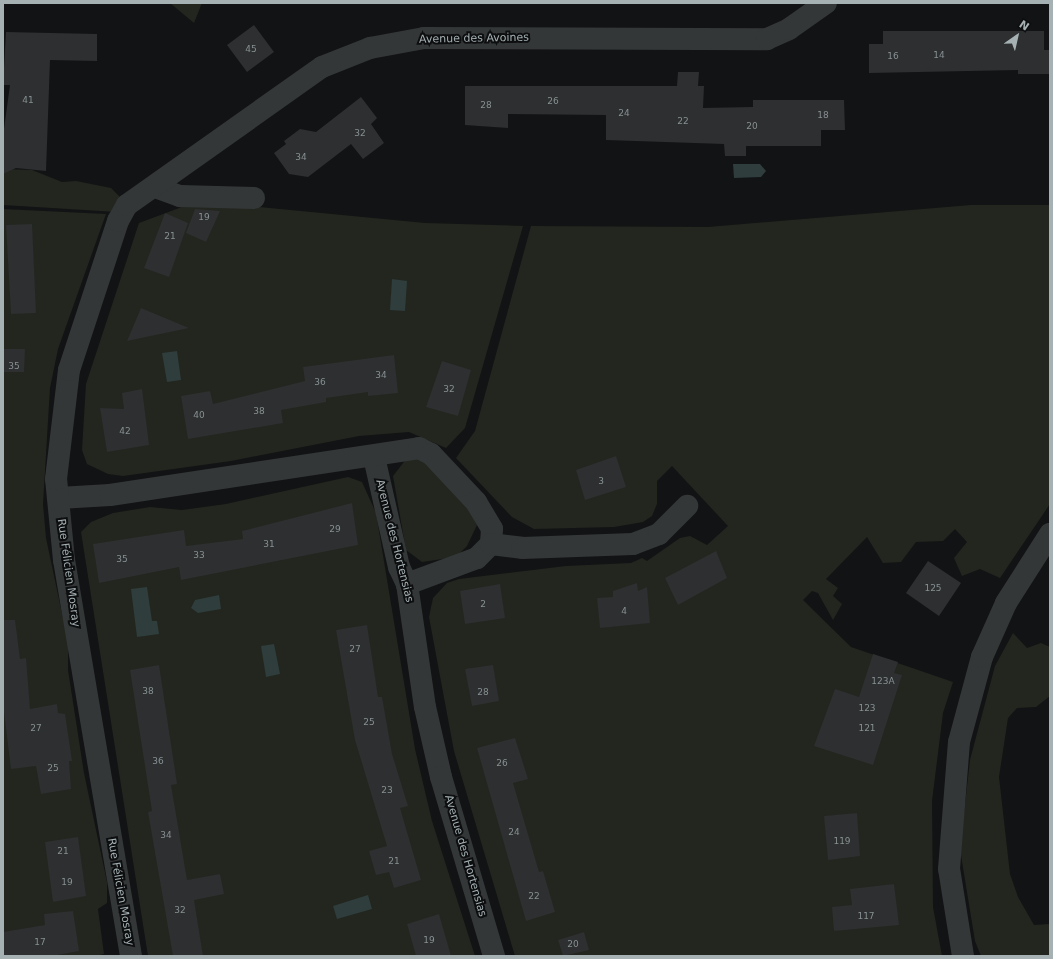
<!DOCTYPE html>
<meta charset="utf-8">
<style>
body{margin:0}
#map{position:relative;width:1053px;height:959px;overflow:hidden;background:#121314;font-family:"DejaVu Sans",sans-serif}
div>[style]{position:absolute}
.green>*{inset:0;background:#22261f}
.water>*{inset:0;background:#2f3d3c}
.building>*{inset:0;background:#2d2f30}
.minor>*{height:22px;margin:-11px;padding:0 11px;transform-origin:11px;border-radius:11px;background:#343738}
span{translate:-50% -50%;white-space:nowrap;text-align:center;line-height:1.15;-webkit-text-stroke:4px #0d0e0f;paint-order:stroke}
.number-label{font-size:9px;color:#879092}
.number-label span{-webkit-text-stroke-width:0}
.street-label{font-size:11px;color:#a5b1b3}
.frame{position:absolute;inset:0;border:4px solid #a5b1b3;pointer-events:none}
.north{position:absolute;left:997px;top:16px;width:40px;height:40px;-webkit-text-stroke:3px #0d0e0f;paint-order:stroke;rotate:34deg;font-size:11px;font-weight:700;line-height:16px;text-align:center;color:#a5b1b3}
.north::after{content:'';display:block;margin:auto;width:14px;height:18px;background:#a5b1b3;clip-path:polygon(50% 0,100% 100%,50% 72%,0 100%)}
</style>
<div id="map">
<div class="green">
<i style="clip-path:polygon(170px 3px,202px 3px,194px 23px)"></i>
<i style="clip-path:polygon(3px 169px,32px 170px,62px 182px,76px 181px,111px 188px,121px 198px,117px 212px,3px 205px)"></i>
<i style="clip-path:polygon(198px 201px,425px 223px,523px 226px,465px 428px,446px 448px,409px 432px,359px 436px,231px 461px,123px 476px,108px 474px,87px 464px,82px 450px,86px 384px,139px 223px)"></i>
<i style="clip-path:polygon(971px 205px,1050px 205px,1050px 504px,1000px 578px,980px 569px,962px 576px,954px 558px,967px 542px,955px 529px,943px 541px,916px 542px,901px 562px,883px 563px,867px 537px,826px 579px,838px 588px,833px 596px,842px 604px,833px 620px,818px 593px,812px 591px,803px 600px,851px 647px,953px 682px,943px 713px,932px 801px,933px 907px,942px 956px,515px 956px,454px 751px,429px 617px,433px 598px,447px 583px,459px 579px,566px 566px,631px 563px,642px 558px,647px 561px,680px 538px,690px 536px,707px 545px,728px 526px,672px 466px,657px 481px,657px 504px,652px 516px,643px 522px,614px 527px,534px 529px,512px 517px,456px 458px,475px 431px,531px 226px,708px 227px)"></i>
<i style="clip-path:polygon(3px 209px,106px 214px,58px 349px,50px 388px,43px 504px,46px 538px,68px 642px,68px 670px,84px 773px,107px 882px,107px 903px,98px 909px,104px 954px,96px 956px,3px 956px)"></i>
<i style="clip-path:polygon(407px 458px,425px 459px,470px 506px,477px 525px,467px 546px,456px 557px,422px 562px,406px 550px,393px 476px)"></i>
<i style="clip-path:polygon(348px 477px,362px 482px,376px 513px,415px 749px,432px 821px,475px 956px,148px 956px,81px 532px,91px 522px,113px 513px,150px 507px,182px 510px,226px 504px)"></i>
<i style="clip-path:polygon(1013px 633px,1027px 648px,1041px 643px,1050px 647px,1050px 696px,1036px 707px,1017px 708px,1008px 718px,999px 777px,1010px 874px,1018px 897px,1034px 925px,1050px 924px,1050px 956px,981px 956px,975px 941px,960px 849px,970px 760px,995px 666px)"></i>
</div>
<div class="water">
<i style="clip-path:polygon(733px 164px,760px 164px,766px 171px,761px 177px,734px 178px)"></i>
<i style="clip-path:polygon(392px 279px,407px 281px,405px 311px,390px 310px)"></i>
<i style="clip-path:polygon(177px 351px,181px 380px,167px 382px,162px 353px)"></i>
<i style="clip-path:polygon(147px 587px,152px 621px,157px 621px,159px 634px,137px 637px,131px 589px)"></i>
<i style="clip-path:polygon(219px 595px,221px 609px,198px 613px,191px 608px,195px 600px)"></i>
<i style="clip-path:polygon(274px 644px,280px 674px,266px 677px,261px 646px)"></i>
<i style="clip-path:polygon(368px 895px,372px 909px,337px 919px,333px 906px)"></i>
</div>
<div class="building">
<i style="clip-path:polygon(254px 25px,274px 52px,247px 72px,227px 45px)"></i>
<i style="clip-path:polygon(883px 31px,1044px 31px,1044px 50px,1050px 50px,1050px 74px,1018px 74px,1018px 70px,869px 73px,869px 44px,883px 44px)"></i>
<i style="clip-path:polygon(6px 32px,97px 34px,97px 61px,50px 60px,46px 171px,16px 168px,3px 174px,3px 136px,10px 85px,3px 85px)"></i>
<i style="clip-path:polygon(678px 72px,699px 72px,698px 86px,704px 86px,703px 108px,753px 107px,753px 100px,844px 100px,845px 130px,821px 130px,821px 146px,746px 146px,746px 156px,725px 156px,724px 144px,606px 140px,606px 115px,508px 114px,508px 128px,465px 125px,465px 86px,677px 86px)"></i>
<i style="clip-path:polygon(361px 97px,377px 118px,371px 124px,384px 143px,363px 159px,351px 144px,308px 177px,289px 174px,274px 153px,286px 144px,284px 141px,300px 129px,316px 132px)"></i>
<i style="clip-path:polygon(195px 209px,220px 211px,206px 242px,186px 233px)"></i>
<i style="clip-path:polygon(165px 213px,188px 223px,169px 277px,144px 268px)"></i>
<i style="clip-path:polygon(32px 224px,36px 313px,11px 314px,6px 225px)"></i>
<i style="clip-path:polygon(141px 308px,189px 328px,127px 341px)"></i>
<i style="clip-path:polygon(3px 349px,25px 349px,24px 372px,3px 372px)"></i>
<i style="clip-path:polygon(394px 355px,398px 393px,368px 396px,368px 392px,326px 398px,326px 402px,281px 410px,283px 423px,188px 439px,181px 396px,210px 391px,213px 404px,305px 381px,303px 367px)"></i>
<i style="clip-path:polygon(442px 361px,471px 370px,458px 416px,426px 407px)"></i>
<i style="clip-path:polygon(142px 389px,149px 445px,107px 452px,100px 408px,124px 409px,122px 393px)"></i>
<i style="clip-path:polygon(616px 456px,626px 487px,585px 500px,576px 470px)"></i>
<i style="clip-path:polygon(352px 503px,358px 545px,181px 580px,179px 567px,99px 583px,93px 544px,184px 530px,186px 546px,243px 539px,242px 531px)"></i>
<i style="clip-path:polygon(716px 551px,727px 578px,678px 605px,665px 578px)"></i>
<i style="clip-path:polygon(928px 561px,961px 583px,939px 616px,906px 593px)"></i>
<i style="clip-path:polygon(637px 583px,638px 591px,647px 587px,650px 623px,600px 628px,597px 598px,613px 597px,613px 591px)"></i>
<i style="clip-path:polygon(500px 584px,505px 618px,465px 624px,460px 591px)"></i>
<i style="clip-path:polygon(3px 620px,15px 620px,20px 659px,26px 658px,30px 709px,57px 704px,58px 713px,65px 714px,72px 761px,69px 761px,71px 789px,41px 794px,36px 766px,11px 769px,3px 704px)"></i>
<i style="clip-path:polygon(367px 625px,378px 697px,382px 697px,392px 754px,408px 806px,400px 808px,421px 880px,394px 888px,389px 872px,376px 875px,369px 851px,387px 846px,355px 740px,336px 630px)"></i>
<i style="clip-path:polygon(873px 654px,898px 662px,894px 673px,902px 675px,873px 765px,814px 746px,835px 689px,859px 697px)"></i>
<i style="clip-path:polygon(159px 665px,177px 784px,171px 785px,187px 880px,220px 874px,224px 894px,194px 900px,203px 956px,173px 956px,148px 812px,152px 811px,130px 670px)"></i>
<i style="clip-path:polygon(493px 665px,499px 701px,472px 706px,465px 669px)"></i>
<i style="clip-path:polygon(515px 738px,528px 779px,513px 783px,539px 872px,543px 871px,555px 912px,526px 921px,477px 748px)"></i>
<i style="clip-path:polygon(857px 813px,860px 856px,828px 860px,824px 816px)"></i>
<i style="clip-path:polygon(78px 837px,86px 896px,53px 902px,45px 842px)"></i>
<i style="clip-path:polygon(894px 884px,899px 925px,834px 931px,832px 907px,852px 905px,850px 889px)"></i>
<i style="clip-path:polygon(73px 911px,79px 951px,52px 956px,3px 956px,3px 932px,45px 925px,44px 914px)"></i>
<i style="clip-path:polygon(439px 914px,451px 956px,416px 956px,407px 924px)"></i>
<i style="clip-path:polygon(584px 932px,589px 950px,563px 956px,558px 940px)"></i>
</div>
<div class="minor">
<i style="left:155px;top:187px;width:27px;rotate:20deg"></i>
<i style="left:180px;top:196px;width:74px;rotate:1.5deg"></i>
<i style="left:374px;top:457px;width:113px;rotate:77.2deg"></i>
<i style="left:399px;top:567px;width:19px;rotate:65deg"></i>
<i style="left:407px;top:584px;width:124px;rotate:81.7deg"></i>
<i style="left:425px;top:707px;width:72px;rotate:77.1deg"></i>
<i style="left:441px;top:777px;width:187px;rotate:73.5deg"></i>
<i style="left:59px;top:498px;width:51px;rotate:-3.4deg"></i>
<i style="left:110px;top:495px;width:313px;rotate:-8.6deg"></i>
<i style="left:419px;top:448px;width:13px;rotate:27deg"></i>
<i style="left:431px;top:454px;width:66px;rotate:46.8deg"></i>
<i style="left:476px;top:502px;width:31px;rotate:59deg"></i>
<i style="left:492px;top:529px;width:15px;rotate:94deg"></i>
<i style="left:491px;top:544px;width:20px;rotate:135deg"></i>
<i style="left:477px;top:558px;width:75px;rotate:159.6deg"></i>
<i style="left:491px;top:544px;width:31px;rotate:7deg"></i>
<i style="left:522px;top:548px;width:111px;rotate:-2.1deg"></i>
<i style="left:633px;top:544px;width:28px;rotate:-21deg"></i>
<i style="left:659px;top:534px;width:40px;rotate:-45deg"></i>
<i style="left:131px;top:956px;width:402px;rotate:-99.6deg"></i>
<i style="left:64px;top:560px;width:81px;rotate:-95.6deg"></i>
<i style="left:56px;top:479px;width:110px;rotate:-83.2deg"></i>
<i style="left:69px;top:370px;width:157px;rotate:-71.8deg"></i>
<i style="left:118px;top:221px;width:18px;rotate:-61deg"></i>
<i style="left:127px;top:205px;width:239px;rotate:-35.3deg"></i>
<i style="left:322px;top:67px;width:52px;rotate:-21.6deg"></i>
<i style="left:370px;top:48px;width:55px;rotate:-10.5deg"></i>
<i style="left:424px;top:38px;width:343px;rotate:0.2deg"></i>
<i style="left:767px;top:39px;width:24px;rotate:-24deg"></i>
<i style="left:789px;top:29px;width:45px;rotate:-35.1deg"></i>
<i style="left:963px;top:956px;width:88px;rotate:-99.1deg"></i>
<i style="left:949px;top:869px;width:127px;rotate:-85.5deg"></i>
<i style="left:959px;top:742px;width:88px;rotate:-74.9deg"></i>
<i style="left:982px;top:657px;width:59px;rotate:-66deg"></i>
<i style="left:1006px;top:603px;width:82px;rotate:-57.5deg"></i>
</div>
<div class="number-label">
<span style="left:251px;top:49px">45</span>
<span style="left:939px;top:55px">14</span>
<span style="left:893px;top:56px">16</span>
<span style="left:28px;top:100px">41</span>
<span style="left:553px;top:101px">26</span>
<span style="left:486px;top:105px">28</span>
<span style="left:624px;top:113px">24</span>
<span style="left:823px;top:115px">18</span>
<span style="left:683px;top:121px">22</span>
<span style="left:752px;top:126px">20</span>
<span style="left:360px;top:133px">32</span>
<span style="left:301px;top:157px">34</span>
<span style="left:204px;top:217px">19</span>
<span style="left:170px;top:236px">21</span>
<span style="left:14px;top:366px">35</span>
<span style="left:381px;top:375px">34</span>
<span style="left:320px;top:382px">36</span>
<span style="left:449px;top:389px">32</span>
<span style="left:259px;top:411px">38</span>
<span style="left:199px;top:415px">40</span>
<span style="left:125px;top:431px">42</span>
<span style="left:601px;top:481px">3</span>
<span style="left:335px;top:529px">29</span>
<span style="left:269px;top:544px">31</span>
<span style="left:199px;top:555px">33</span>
<span style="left:122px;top:559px">35</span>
<span style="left:933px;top:588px">125</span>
<span style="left:483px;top:604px">2</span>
<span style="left:624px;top:611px">4</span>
<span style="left:355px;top:649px">27</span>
<span style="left:883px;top:681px">123A</span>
<span style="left:148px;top:691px">38</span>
<span style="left:483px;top:692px">28</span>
<span style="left:867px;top:708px">123</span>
<span style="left:369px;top:722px">25</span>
<span style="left:36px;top:728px">27</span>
<span style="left:867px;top:728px">121</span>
<span style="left:158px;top:761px">36</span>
<span style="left:502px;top:763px">26</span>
<span style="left:53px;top:768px">25</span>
<span style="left:387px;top:790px">23</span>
<span style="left:514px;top:832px">24</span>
<span style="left:166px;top:835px">34</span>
<span style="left:842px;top:841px">119</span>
<span style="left:63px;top:851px">21</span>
<span style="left:394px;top:861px">21</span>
<span style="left:67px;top:882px">19</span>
<span style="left:534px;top:896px">22</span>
<span style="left:180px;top:910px">32</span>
<span style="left:866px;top:916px">117</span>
<span style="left:429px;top:940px">19</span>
<span style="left:40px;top:942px">17</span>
<span style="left:573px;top:944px">20</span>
</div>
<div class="street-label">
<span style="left:474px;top:39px;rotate:-1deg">Avenue des Avoines</span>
<span style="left:394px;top:541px;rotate:76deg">Avenue des Hortensias</span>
<span style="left:68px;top:573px;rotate:82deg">Rue Félicien Mosray</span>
<span style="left:465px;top:856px;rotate:74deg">Avenue des Hortensias</span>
<span style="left:120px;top:892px;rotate:80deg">Rue Félicien Mosray</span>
</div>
<div class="frame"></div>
<div class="north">N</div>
</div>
